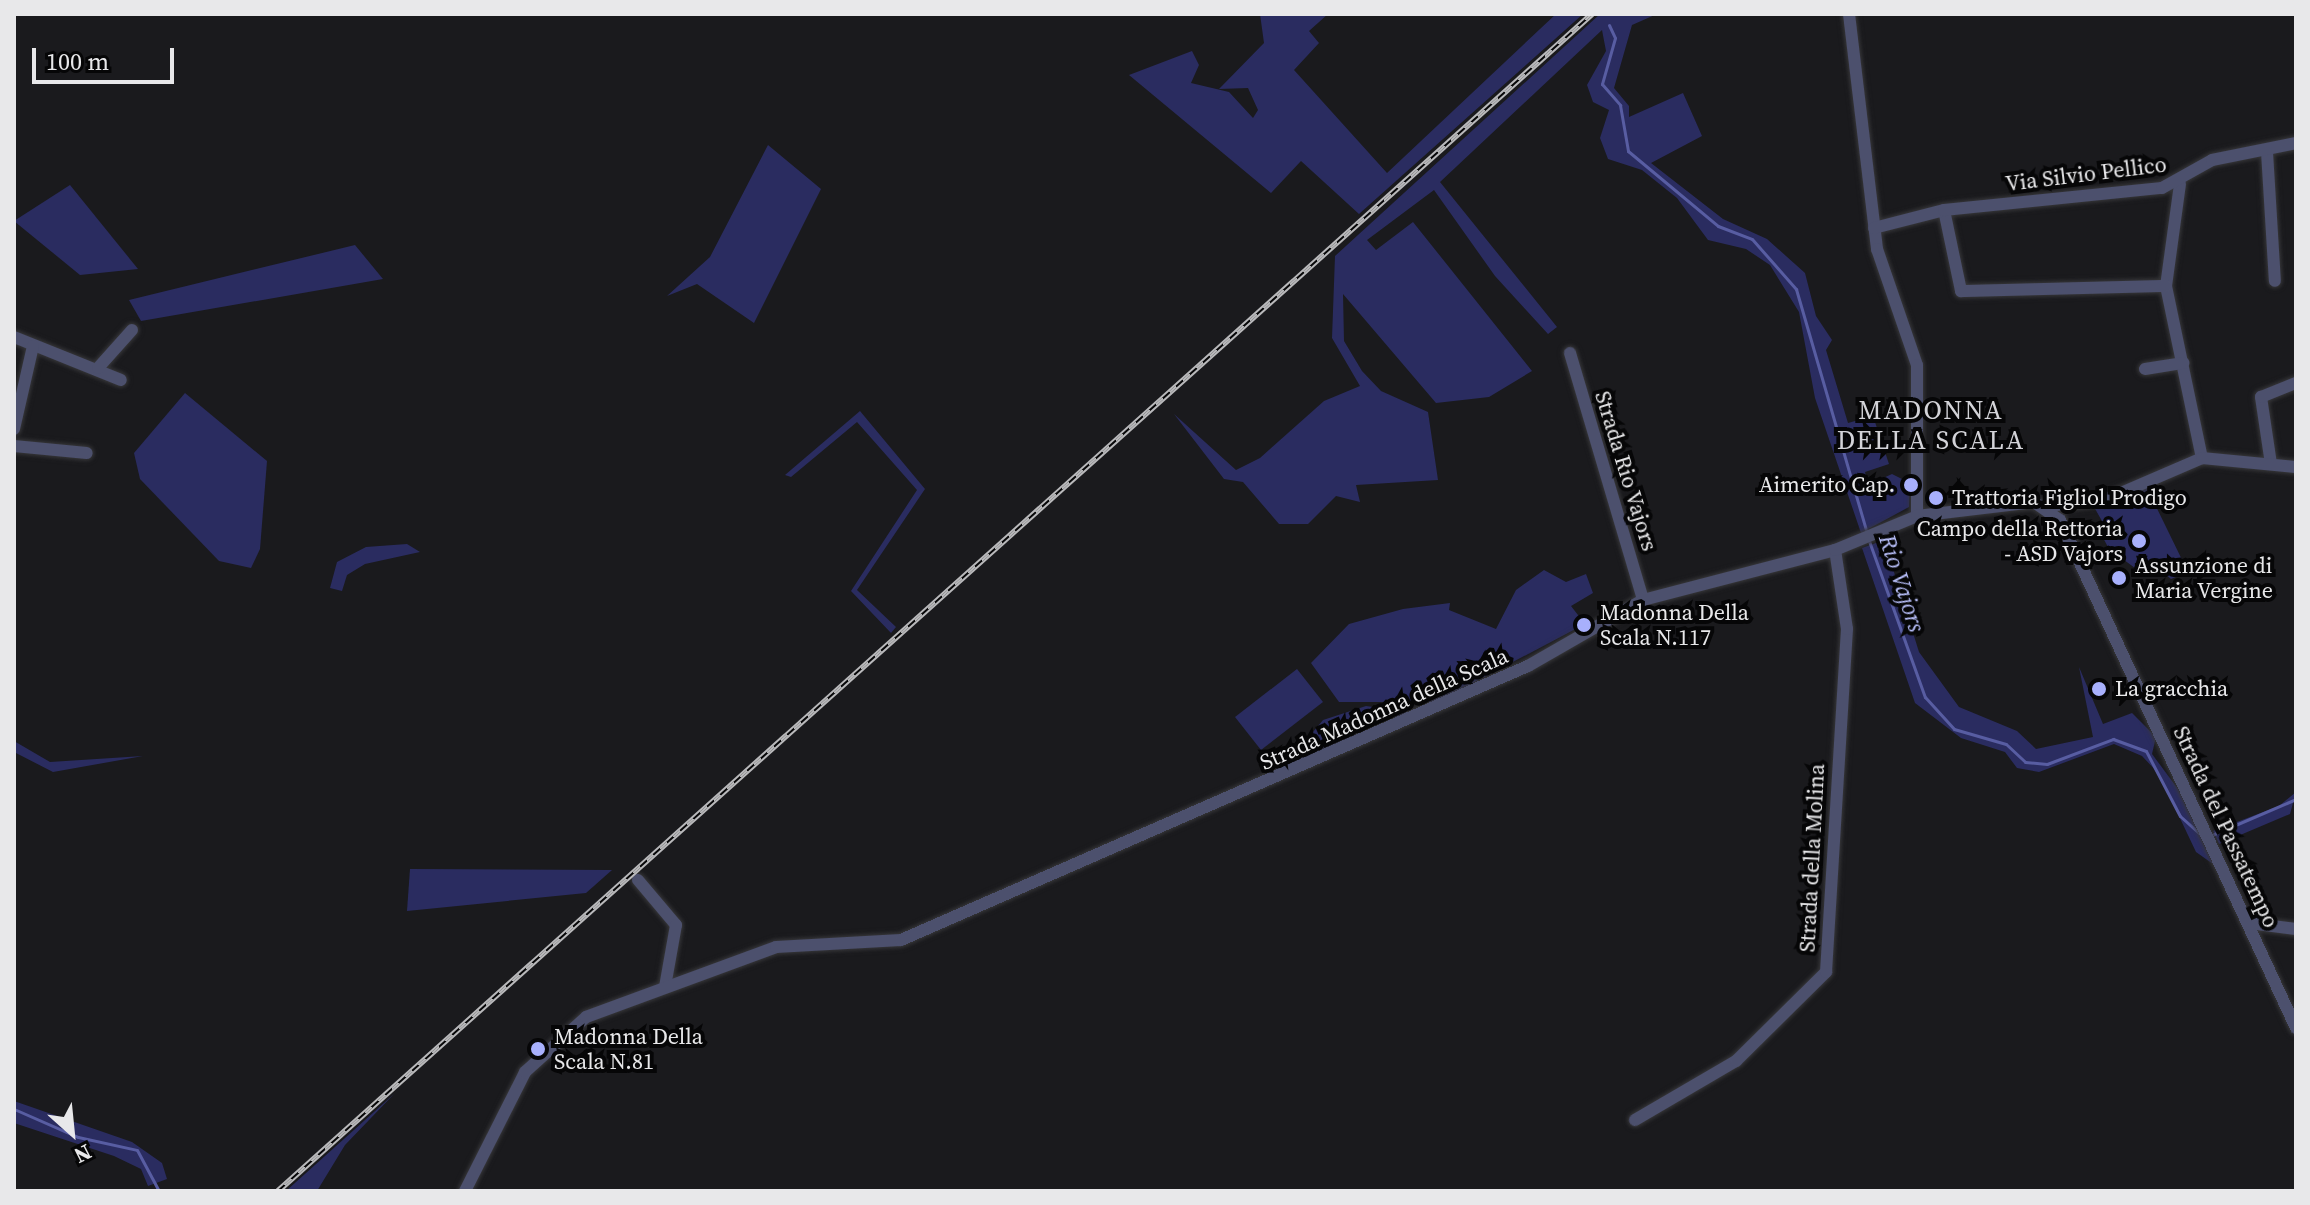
<!DOCTYPE html>
<style>
body{margin:0}
#map{position:relative;width:2310px;height:1205px;overflow:hidden;background:#1a1a1d;font-family:"Source Serif 4",serif}
div>[style]{position:absolute}
.green>*{inset:0;background:#2a2c60}
.stream>*{height:3px;margin:-1.5px;padding:0 1.5px;transform-origin:1.5px;border-radius:1.5px;background:#585da2}
.roads{filter:drop-shadow(0 0 2px #37373a) drop-shadow(0 0 2px #37373a)}
.minor>*{height:12px;margin:-6px;padding:0 6px;transform-origin:6px;border-radius:6px;background:#4c506d}
.rail>*{height:6px;margin-top:-3px;transform-origin:0;background:repeating-linear-gradient(90deg,#060607 0 9px,#b9b9bb 0 18px);box-sizing:border-box;border-block:2px solid #b9b9bb}
.dots>*{width:22px;height:22px;translate:-50% -50%;box-sizing:border-box;border:4px solid #060607;border-radius:50%}
span{translate:-50% -50%;white-space:nowrap;text-align:center;line-height:1.15;-webkit-text-stroke:8px #060607;paint-order:stroke}
.street-label{font-size:22px;color:#e8e8ea}
.poi-label{font-size:22px;color:#e8e8ea}
.right{translate:-100% -50%;text-align:right}
.left{translate:0 -50%;text-align:left}
.water-label{font-size:24px;color:#b8bffa;font-style:italic}
.quarter-label{font-size:26px;color:#d3d3d8;letter-spacing:2px}
.frame{position:absolute;inset:0;border:16px solid #e8e8ea;pointer-events:none}
.north{position:absolute;left:32px;top:1093px;width:80px;height:80px;-webkit-text-stroke:6px #060607;paint-order:stroke;rotate:153deg;font-size:22px;font-weight:700;line-height:32px;text-align:center;color:#e8e8ea}
.north::after{content:'';display:block;margin:auto;width:28px;height:36px;background:#e8e8ea;clip-path:polygon(50% 0,100% 100%,50% 72%,0 100%)}
.scale{position:absolute;left:32px;top:48px;width:142px;height:36px;box-sizing:border-box;border:4px solid #e8e8ea;border-top:0;padding-left:10px;font-size:24px;line-height:28px;white-space:nowrap;color:#e8e8ea;-webkit-text-stroke:6px #060607;paint-order:stroke}
</style>
<div id="map">
<div class="green">
<i style="clip-path:polygon(1260px 14px,1328px 14px,1309px 31px,1319px 43px,1294px 70px,1387px 173px,1556px 14px,1583px 14px,1359px 214px,1301px 161px,1271px 193px,1129px 75px,1192px 51px,1199px 65px,1191px 83px,1229px 92px,1253px 118px,1258px 110px,1248px 88px,1219px 89px,1264px 43px)"></i>
<i style="clip-path:polygon(1600px 14px,1657px 14px,1632px 25px,1614px 88px,1629px 106px,1629px 117px,1683px 93px,1702px 136px,1651px 163px,1723px 219px,1767px 239px,1805px 273px,1816px 316px,1832px 340px,1826px 350px,1848px 423px,1873px 416px,1889px 464px,1865px 472px,1868px 485px,1892px 474px,1910px 483px,1909px 507px,1861px 533px,1815px 398px,1799px 312px,1770px 265px,1746px 249px,1708px 240px,1677px 198px,1642px 170px,1608px 159px,1600px 138px,1609px 110px,1593px 102px,1587px 85px,1606px 51px,1602px 30px,1440px 182px,1557px 327px,1548px 334px,1495px 276px,1434px 190px,1367px 240px,1376px 250px,1413px 222px,1532px 371px,1489px 397px,1436px 403px,1343px 294px,1344px 341px,1362px 371px,1381px 391px,1428px 412px,1438px 480px,1356px 485px,1360px 502px,1336px 496px,1308px 524px,1279px 524px,1243px 482px,1224px 479px,1174px 414px,1236px 470px,1260px 458px,1324px 401px,1360px 386px,1332px 338px,1335px 256px)"></i>
<i style="clip-path:polygon(768px 145px,821px 189px,754px 323px,697px 284px,667px 296px,710px 257px)"></i>
<i style="clip-path:polygon(70px 185px,138px 269px,80px 275px,14px 221px)"></i>
<i style="clip-path:polygon(355px 245px,383px 279px,141px 321px,129px 300px)"></i>
<i style="clip-path:polygon(185px 393px,267px 461px,260px 549px,251px 568px,219px 561px,140px 479px,134px 453px)"></i>
<i style="clip-path:polygon(860px 411px,925px 489px,857px 590px,896px 627px,891px 633px,851px 591px,917px 490px,857px 422px,791px 477px,785px 475px)"></i>
<i style="clip-path:polygon(2147px 488px,2188px 572px,2171px 579px,2153px 564px,2139px 571px,2116px 554px,2108px 563px,2102px 560px,2109px 549px,2100px 532px,2106px 528px,2094px 507px)"></i>
<i style="clip-path:polygon(1884px 540px,1919px 652px,1959px 707px,2017px 731px,2036px 749px,2093px 737px,2079px 667px,2103px 724px,2132px 713px,2156px 737px,2152px 754px,2178px 789px,2213px 864px,2196px 852px,2159px 774px,2142px 756px,2114px 744px,2039px 772px,2017px 768px,2005px 752px,1961px 738px,1915px 703px,1862px 548px)"></i>
<i style="clip-path:polygon(407px 544px,420px 552px,365px 564px,347px 575px,342px 591px,330px 588px,337px 562px,366px 547px)"></i>
<i style="clip-path:polygon(1544px 570px,1566px 582px,1586px 574px,1593px 593px,1571px 606px,1585px 624px,1437px 702px,1339px 702px,1311px 663px,1349px 624px,1403px 609px,1450px 603px,1449px 610px,1496px 629px,1516px 590px)"></i>
<i style="clip-path:polygon(1297px 669px,1323px 702px,1261px 750px,1235px 717px)"></i>
<i style="clip-path:polygon(1366px 706px,1414px 713px,1357px 724px,1351px 729px,1358px 739px,1293px 767px,1288px 762px,1323px 720px)"></i>
<i style="clip-path:polygon(14px 741px,50px 762px,143px 756px,53px 772px,14px 752px)"></i>
<i style="clip-path:polygon(2296px 792px,2290px 814px,2219px 844px,2213px 831px,2279px 806px)"></i>
<i style="clip-path:polygon(410px 869px,612px 870px,586px 893px,407px 911px)"></i>
<i style="clip-path:polygon(394px 1094px,345px 1145px,317px 1191px,286px 1191px)"></i>
<i style="clip-path:polygon(14px 1101px,132px 1142px,162px 1163px,167px 1179px,148px 1186px,141px 1169px,114px 1156px,14px 1123px)"></i>
</div>
<div class="stream">
<i style="left:1609px;top:25px;width:14px;rotate:65deg"></i>
<i style="left:1615px;top:38px;width:48px;rotate:105.8deg"></i>
<i style="left:1602px;top:84px;width:28px;rotate:49deg"></i>
<i style="left:1620px;top:105px;width:47px;rotate:80.1deg"></i>
<i style="left:1628px;top:151px;width:117px;rotate:39.8deg"></i>
<i style="left:1718px;top:226px;width:36px;rotate:21deg"></i>
<i style="left:1752px;top:239px;width:67px;rotate:48.7deg"></i>
<i style="left:1796px;top:289px;width:254px;rotate:73.8deg"></i>
<i style="left:1869px;top:541px;width:166px;rotate:70.3deg"></i>
<i style="left:1925px;top:697px;width:43px;rotate:47.8deg"></i>
<i style="left:1954px;top:729px;width:54px;rotate:16.1deg"></i>
<i style="left:2006px;top:744px;width:26px;rotate:43deg"></i>
<i style="left:2025px;top:762px;width:22px;rotate:5deg"></i>
<i style="left:2047px;top:764px;width:71px;rotate:-20.7deg"></i>
<i style="left:2113px;top:739px;width:35px;rotate:20deg"></i>
<i style="left:2146px;top:751px;width:73px;rotate:62.4deg"></i>
<i style="left:2180px;top:816px;width:28px;rotate:42deg"></i>
<i style="left:2212px;top:835px;width:91px;rotate:-23.2deg"></i>
<i style="left:14px;top:1109px;width:70px;rotate:23.6deg"></i>
<i style="left:78px;top:1137px;width:60px;rotate:12.4deg"></i>
<i style="left:137px;top:1150px;width:47px;rotate:61.8deg"></i>
</div>
<div class="roads">
<div class="minor">
<i style="left:1849px;top:14px;width:237px;rotate:83.2deg"></i>
<i style="left:1877px;top:249px;width:123px;rotate:71deg"></i>
<i style="left:1917px;top:365px;width:151px;rotate:90deg"></i>
<i style="left:2267px;top:152px;width:129px;rotate:86.5deg"></i>
<i style="left:2180px;top:184px;width:103px;rotate:97.8deg"></i>
<i style="left:2166px;top:286px;width:176px;rotate:78.2deg"></i>
<i style="left:1944px;top:210px;width:83px;rotate:78.1deg"></i>
<i style="left:1961px;top:291px;width:205px;rotate:-1.4deg"></i>
<i style="left:1874px;top:228px;width:72px;rotate:-14.4deg"></i>
<i style="left:1944px;top:210px;width:219px;rotate:-5.8deg"></i>
<i style="left:2162px;top:188px;width:57px;rotate:-29.2deg"></i>
<i style="left:2212px;top:160px;width:86px;rotate:-11.4deg"></i>
<i style="left:14px;top:337px;width:115px;rotate:21.9deg"></i>
<i style="left:1570px;top:353px;width:258px;rotate:73.5deg"></i>
<i style="left:98px;top:368px;width:51px;rotate:-48.2deg"></i>
<i style="left:2145px;top:369px;width:39px;rotate:-9deg"></i>
<i style="left:14px;top:429px;width:85px;rotate:-77.1deg"></i>
<i style="left:14px;top:446px;width:73px;rotate:5.5deg"></i>
<i style="left:2271px;top:464px;width:68px;rotate:-98.5deg"></i>
<i style="left:2261px;top:397px;width:38px;rotate:-22deg"></i>
<i style="left:2048px;top:506px;width:59px;rotate:-6.8deg"></i>
<i style="left:2107px;top:499px;width:103px;rotate:-23.3deg"></i>
<i style="left:2202px;top:458px;width:94px;rotate:5.5deg"></i>
<i style="left:638px;top:880px;width:59px;rotate:49.8deg"></i>
<i style="left:676px;top:925px;width:63px;rotate:100.1deg"></i>
<i style="left:2249px;top:923px;width:47px;rotate:7.3deg"></i>
<i style="left:1635px;top:1120px;width:117px;rotate:-30.3deg"></i>
<i style="left:1736px;top:1061px;width:127px;rotate:-44.7deg"></i>
<i style="left:1826px;top:972px;width:344px;rotate:-86.5deg"></i>
<i style="left:1847px;top:629px;width:80px;rotate:-98.6deg"></i>
<i style="left:465px;top:1191px;width:133px;rotate:-63.2deg"></i>
<i style="left:525px;top:1072px;width:82px;rotate:-42deg"></i>
<i style="left:586px;top:1017px;width:202px;rotate:-20.2deg"></i>
<i style="left:776px;top:947px;width:125px;rotate:-3.2deg"></i>
<i style="left:901px;top:940px;width:684px;rotate:-23.61deg"></i>
<i style="left:1528px;top:666px;width:133px;rotate:-29.9deg"></i>
<i style="left:1643px;top:600px;width:198px;rotate:-14.6deg"></i>
<i style="left:1835px;top:550px;width:89px;rotate:-22.5deg"></i>
<i style="left:1917px;top:516px;width:118px;rotate:-6.8deg"></i>
<i style="left:2034px;top:502px;width:32px;rotate:35deg"></i>
<i style="left:2060px;top:520px;width:560px;rotate:65.08deg"></i>
</div>
</div>
<div class="rail">
<i style="left:278px;top:1191px;width:1764px;rotate:-41.85deg"></i>
</div>
<div class="dots">
<i style="left:1911px;top:485px;background:#a8b0fc"></i>
<i style="left:1936px;top:498px;background:#a8b0fc"></i>
<i style="left:2139px;top:541px;background:#a8b0fc"></i>
<i style="left:2119px;top:578px;background:#a8b0fc"></i>
<i style="left:1584px;top:625px;background:#a8b0fc"></i>
<i style="left:2099px;top:689px;background:#a8b0fc"></i>
<i style="left:538px;top:1049px;background:#a8b0fc"></i>
</div>
<div class="street-label">
<span style="left:2086px;top:174px;rotate:-7deg">Via Silvio Pellico</span>
<span style="left:1626px;top:471px;rotate:73deg">Strada Rio Vajors</span>
<span style="left:1384px;top:709px;rotate:-24deg">Strada Madonna della Scala</span>
<span style="left:2226px;top:827px;rotate:65deg">Strada del Passatempo</span>
<span style="left:1812px;top:858px;rotate:-87deg">Strada della Molina</span>
</div>
<div class="poi-label">
<span class="right" style="left:1895px;top:485px">Aimerito Cap.</span>
<span class="left" style="left:1952px;top:498px">Trattoria Figliol Prodigo</span>
<span class="right" style="left:2123px;top:541px">Campo della Rettoria<br>- ASD Vajors</span>
<span class="left" style="left:2135px;top:578px">Assunzione di<br>Maria Vergine</span>
<span class="left" style="left:1600px;top:625px">Madonna Della<br>Scala N.117</span>
<span class="left" style="left:2115px;top:689px">La gracchia</span>
<span class="left" style="left:554px;top:1049px">Madonna Della<br>Scala N.81</span>
</div>
<div class="water-label">
<span style="left:1902px;top:583px;rotate:72deg">Rio Vajors</span>
</div>
<div class="quarter-label">
<span style="left:1931px;top:426px">MADONNA<br>DELLA SCALA</span>
</div>
<div class="frame"></div>
<div class="north">N</div>
<div class="scale">100 m</div>
</div>
